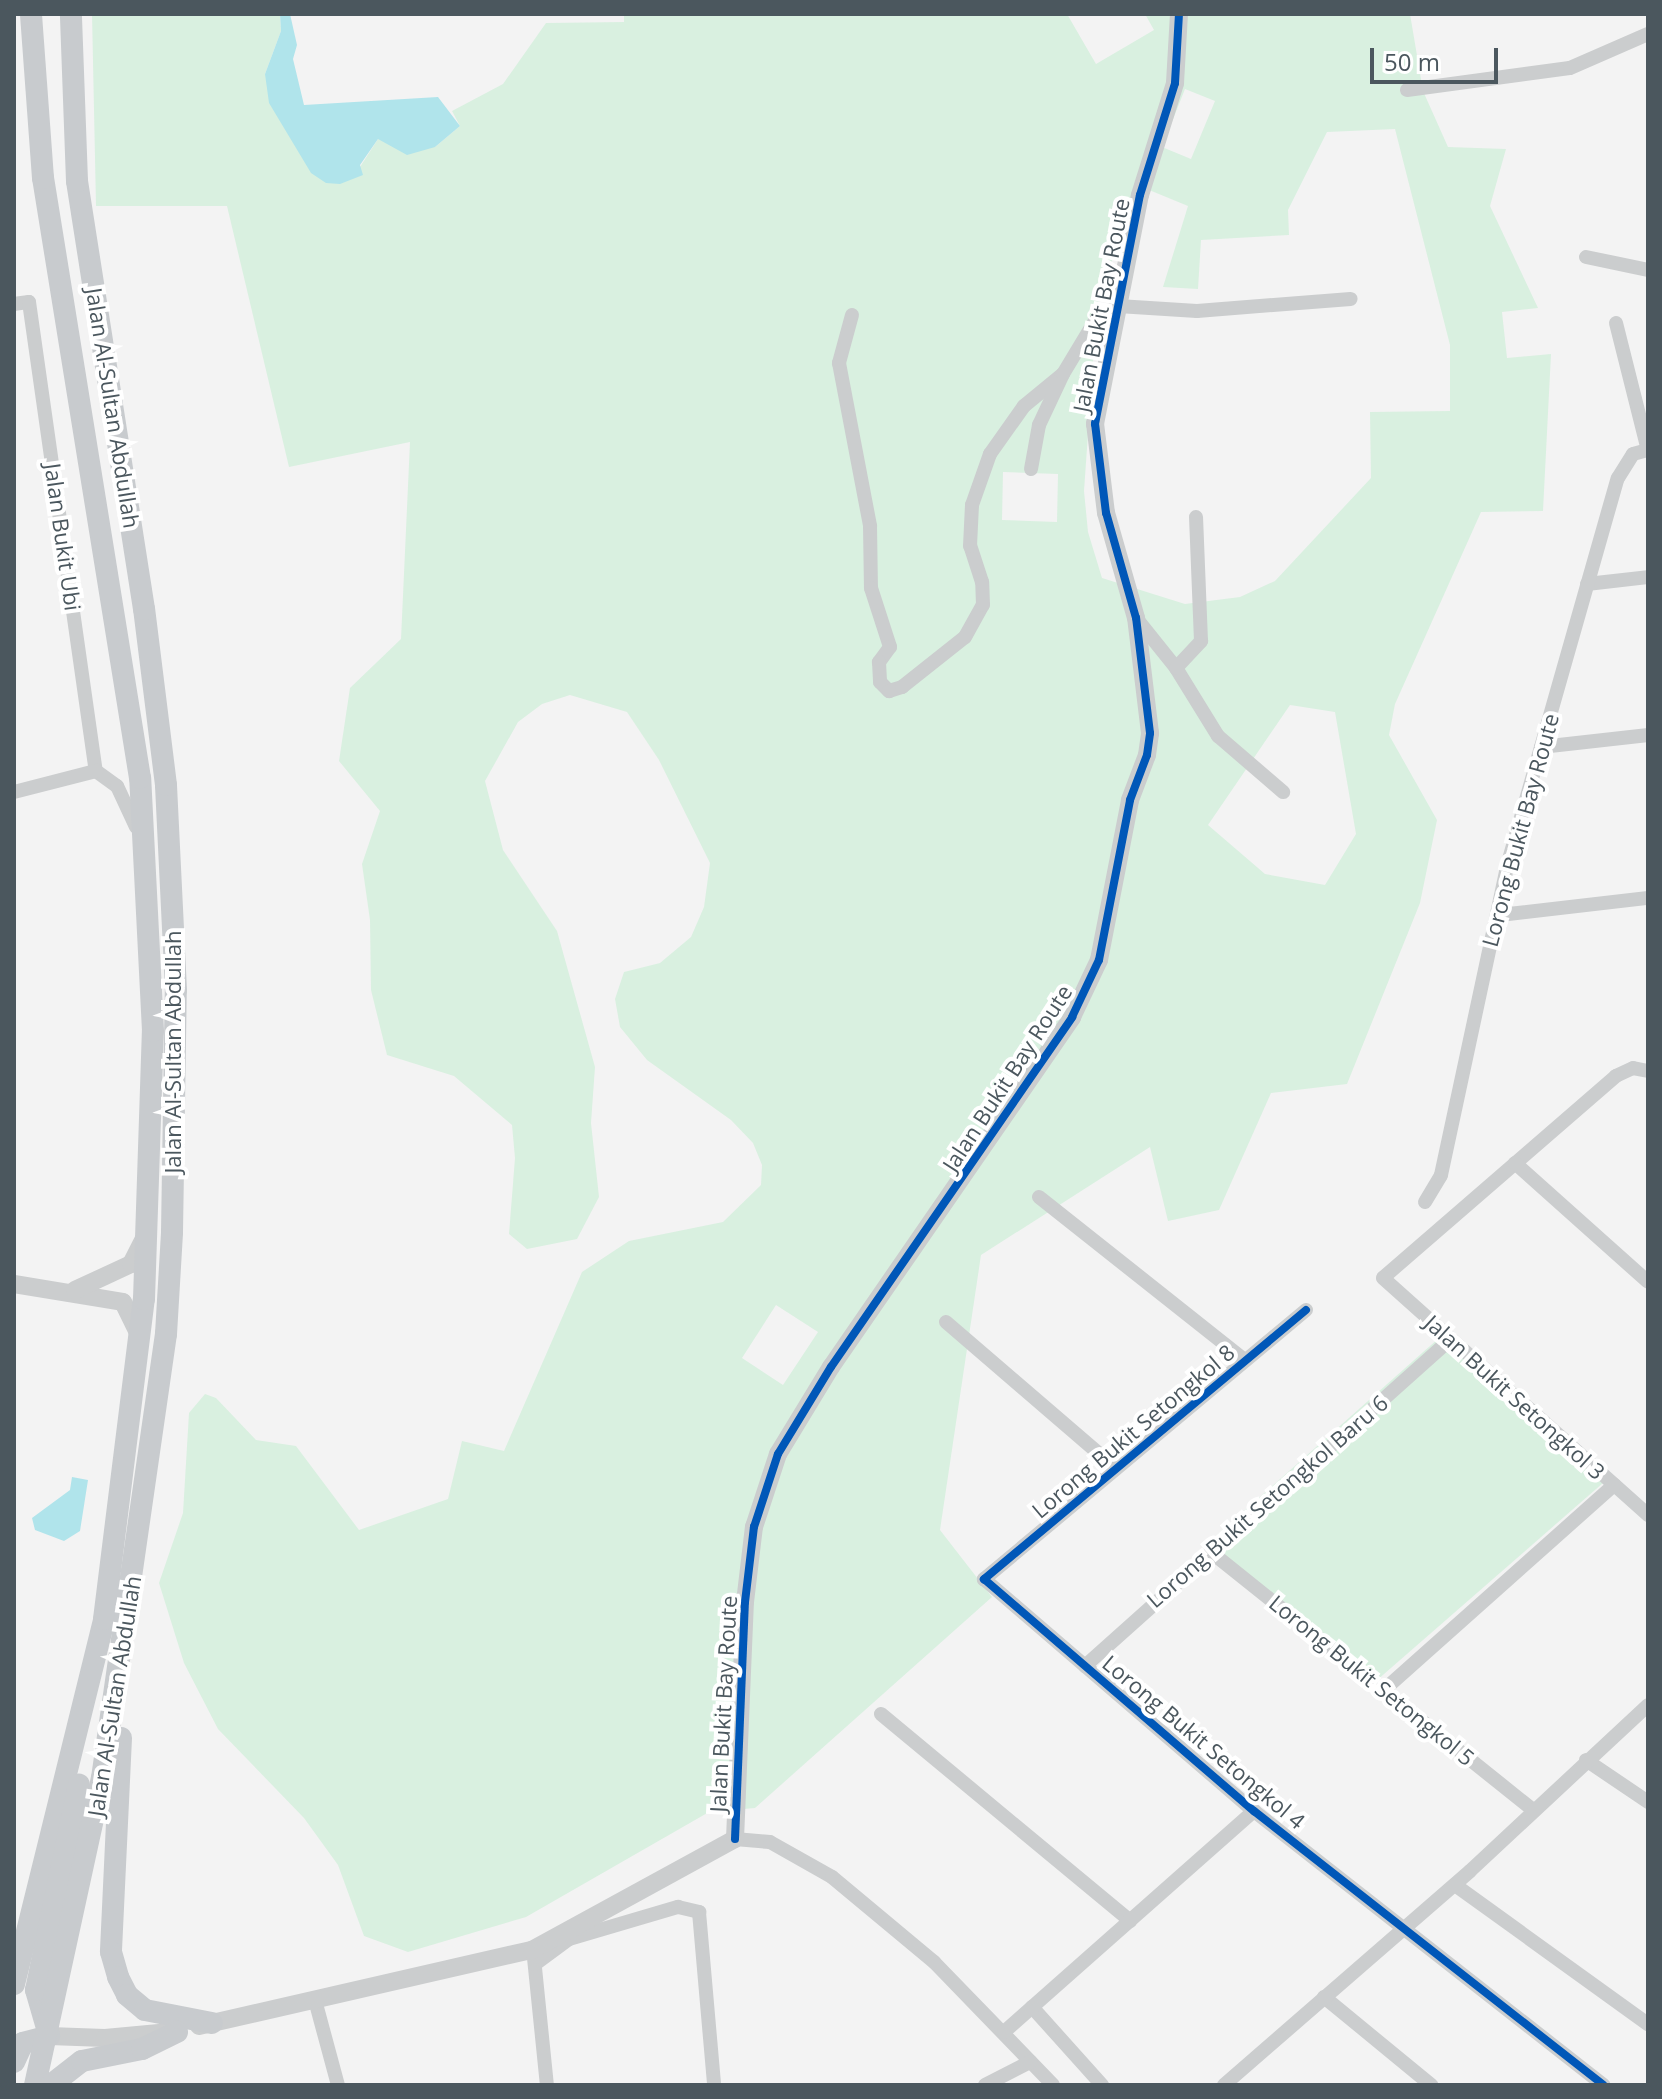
<!DOCTYPE html>
<style>
body{margin:0}
#map{position:relative;width:1662px;height:2099px;overflow:hidden;background:#f3f3f3;font-family:"Open Sans",sans-serif}
div>[style]{position:absolute}
.green>*{inset:0;background:#d9f0e0}
.water>*{inset:0;background:#b0e4eb}
.minor>*{height:14px;margin:-7px;padding:0 7px;transform-origin:7px;border-radius:7px;background:#cbcdce}
.tertiary>*{height:18px;margin:-9px;padding:0 9px;transform-origin:9px;border-radius:9px;background:#cbcdce}
.primary>*{height:22px;margin:-11px;padding:0 11px;transform-origin:11px;border-radius:11px;background:#c8cbce}
.cycleway>*{height:8px;margin:-4px;padding:0 4px;transform-origin:4px;border-radius:4px;background:#0057b8}
span{translate:-50% -50%;white-space:nowrap;text-align:center;line-height:1.15;-webkit-text-stroke:8px #fff;paint-order:stroke}
.street-label{font-size:22px;color:#4b575e}
.frame{position:absolute;inset:0;border:16px solid #4b575e;pointer-events:none}
.scale{position:absolute;left:1370px;top:48px;width:128px;height:36px;box-sizing:border-box;border:4px solid #4b575e;border-top:0;padding-left:10px;font-size:24px;line-height:28px;white-space:nowrap;color:#4b575e;-webkit-text-stroke:6px #fff;paint-order:stroke}
</style>
<div id="map">
<div class="green">
<i style="clip-path:polygon(evenodd,92px 14px,280px 14px,281px 31px,265px 74px,360px 167px,378px 139px,435px 147px,460px 126px,452px 111px,503px 84px,546px 23px,624px 22px,624px 14px,1067px 14px,1096px 64px,1154px 30px,1145px 14px,1410px 14px,1423px 91px,1448px 147px,1506px 149px,1490px 206px,1538px 308px,1502px 312px,1507px 358px,1551px 354px,1543px 511px,1481px 512px,1395px 704px,1389px 735px,1437px 820px,1420px 903px,1347px 1084px,1271px 1093px,1219px 1210px,1168px 1221px,1150px 1147px,981px 1255px,940px 1530px,992px 1597px,755px 1808px,709px 1812px,526px 1917px,408px 1952px,364px 1936px,338px 1865px,304px 1818px,218px 1729px,184px 1663px,159px 1583px,183px 1513px,189px 1413px,205px 1394px,216px 1398px,256px 1440px,296px 1446px,359px 1530px,448px 1499px,462px 1441px,504px 1451px,582px 1272px,629px 1241px,723px 1222px,761px 1185px,762px 1165px,753px 1143px,731px 1120px,647px 1060px,620px 1027px,615px 999px,624px 972px,660px 963px,691px 937px,704px 907px,710px 863px,659px 760px,627px 712px,570px 695px,542px 704px,518px 722px,485px 781px,503px 850px,557px 931px,595px 1067px,591px 1123px,599px 1197px,577px 1239px,527px 1249px,509px 1234px,515px 1158px,512px 1125px,454px 1076px,387px 1055px,371px 990px,370px 920px,362px 864px,380px 811px,339px 761px,350px 688px,401px 639px,410px 442px,289px 467px,227px 206px,96px 206px,92px 14px,1185px 89px,1215px 101px,1191px 159px,1162px 147px,1185px 89px,92px 14px,1395px 129px,1450px 345px,1450px 411px,1370px 412px,1371px 478px,1275px 581px,1240px 597px,1185px 604px,1102px 578px,1088px 532px,1084px 491px,1097px 306px,1137px 185px,1188px 206px,1163px 287px,1198px 289px,1201px 240px,1289px 235px,1288px 210px,1327px 132px,1395px 129px,92px 14px,1003px 472px,1058px 474px,1057px 522px,1002px 520px,1003px 472px,92px 14px,1290px 705px,1335px 712px,1356px 834px,1325px 885px,1265px 874px,1208px 825px,1290px 705px,92px 14px,776px 1305px,818px 1332px,783px 1385px,742px 1358px,776px 1305px)"></i>
<i style="clip-path:polygon(1448px 1330px,1611px 1476px,1376px 1681px,1208px 1543px)"></i>
</div>
<div class="water">
<i style="clip-path:polygon(280px 14px,290px 14px,297px 45px,293px 59px,304px 105px,438px 97px,460px 126px,435px 147px,407px 155px,378px 139px,360px 165px,363px 175px,340px 184px,326px 183px,311px 173px,269px 103px,265px 74px,281px 31px)"></i>
<i style="clip-path:polygon(72px 1477px,88px 1480px,80px 1531px,64px 1541px,35px 1530px,32px 1518px,70px 1490px)"></i>
</div>
<div class="minor">
<i style="left:1407px;top:90px;width:164px;rotate:-7.7deg"></i>
<i style="left:1570px;top:68px;width:85px;rotate:-23.6deg"></i>
<i style="left:1586px;top:257px;width:63px;rotate:11.8deg"></i>
<i style="left:14px;top:304px;width:15px;rotate:-8deg"></i>
<i style="left:29px;top:302px;width:474px;rotate:81.9deg"></i>
<i style="left:852px;top:315px;width:50px;rotate:105.2deg"></i>
<i style="left:839px;top:363px;width:166px;rotate:79.2deg"></i>
<i style="left:870px;top:526px;width:62px;rotate:89.1deg"></i>
<i style="left:871px;top:588px;width:62px;rotate:72.1deg"></i>
<i style="left:890px;top:647px;width:19px;rotate:126deg"></i>
<i style="left:879px;top:662px;width:20px;rotate:87deg"></i>
<i style="left:880px;top:682px;width:13px;rotate:45deg"></i>
<i style="left:889px;top:691px;width:14px;rotate:-17deg"></i>
<i style="left:902px;top:687px;width:80px;rotate:-38.4deg"></i>
<i style="left:965px;top:637px;width:37px;rotate:-61deg"></i>
<i style="left:983px;top:605px;width:23px;rotate:-92deg"></i>
<i style="left:982px;top:582px;width:38px;rotate:-108deg"></i>
<i style="left:970px;top:546px;width:41px;rotate:-87.2deg"></i>
<i style="left:972px;top:505px;width:54px;rotate:-70.6deg"></i>
<i style="left:990px;top:454px;width:59px;rotate:-54.7deg"></i>
<i style="left:1024px;top:406px;width:50px;rotate:-39.4deg"></i>
<i style="left:1616px;top:323px;width:131px;rotate:75.9deg"></i>
<i style="left:1031px;top:469px;width:45px;rotate:-79.7deg"></i>
<i style="left:1039px;top:425px;width:56px;rotate:-64.8deg"></i>
<i style="left:1063px;top:374px;width:62px;rotate:-58.9deg"></i>
<i style="left:1095px;top:321px;width:27px;rotate:-33deg"></i>
<i style="left:1118px;top:306px;width:79px;rotate:3.6deg"></i>
<i style="left:1197px;top:311px;width:154px;rotate:-4.5deg"></i>
<i style="left:1587px;top:584px;width:61px;rotate:-6.5deg"></i>
<i style="left:1136px;top:618px;width:64px;rotate:51.3deg"></i>
<i style="left:1176px;top:668px;width:80px;rotate:58.3deg"></i>
<i style="left:1218px;top:736px;width:86px;rotate:40.7deg"></i>
<i style="left:1176px;top:668px;width:37px;rotate:-47deg"></i>
<i style="left:1201px;top:641px;width:124px;rotate:-92.3deg"></i>
<i style="left:1541px;top:747px;width:108px;rotate:-6.4deg"></i>
<i style="left:96px;top:771px;width:26px;rotate:36deg"></i>
<i style="left:117px;top:786px;width:45px;rotate:65.1deg"></i>
<i style="left:14px;top:792px;width:85px;rotate:-14.4deg"></i>
<i style="left:1500px;top:915px;width:149px;rotate:-6.6deg"></i>
<i style="left:1648px;top:1071px;width:15px;rotate:-169deg"></i>
<i style="left:1633px;top:1068px;width:19px;rotate:155deg"></i>
<i style="left:1616px;top:1076px;width:308px;rotate:139.1deg"></i>
<i style="left:1383px;top:1278px;width:356px;rotate:41.8deg"></i>
<i style="left:1515px;top:1163px;width:178px;rotate:41.8deg"></i>
<i style="left:1039px;top:1197px;width:263px;rotate:38.4deg"></i>
<i style="left:1425px;top:1202px;width:31px;rotate:-59deg"></i>
<i style="left:1441px;top:1175px;width:319px;rotate:-77.9deg"></i>
<i style="left:1508px;top:863px;width:400px;rotate:-74.1deg"></i>
<i style="left:1618px;top:478px;width:28px;rotate:-58deg"></i>
<i style="left:1633px;top:454px;width:16px;rotate:-15deg"></i>
<i style="left:1306px;top:1310px;width:420px;rotate:140.1deg"></i>
<i style="left:984px;top:1579px;width:356px;rotate:40.7deg"></i>
<i style="left:1254px;top:1811px;width:444px;rotate:38.1deg"></i>
<i style="left:946px;top:1322px;width:224px;rotate:40.7deg"></i>
<i style="left:1211px;top:1552px;width:413px;rotate:38.7deg"></i>
<i style="left:1085px;top:1666px;width:491px;rotate:-41.8deg"></i>
<i style="left:1385px;top:1689px;width:307px;rotate:-41.7deg"></i>
<i style="left:881px;top:1714px;width:324px;rotate:39.7deg"></i>
<i style="left:1586px;top:1760px;width:75px;rotate:34.1deg"></i>
<i style="left:735px;top:1839px;width:35px;rotate:5deg"></i>
<i style="left:770px;top:1842px;width:71px;rotate:29.4deg"></i>
<i style="left:832px;top:1877px;width:133px;rotate:39.8deg"></i>
<i style="left:934px;top:1962px;width:171px;rotate:45.9deg"></i>
<i style="left:1455px;top:1885px;width:238px;rotate:35.8deg"></i>
<i style="left:534px;top:1958px;width:128px;rotate:84.2deg"></i>
<i style="left:535px;top:1964px;width:42px;rotate:-36.3deg"></i>
<i style="left:569px;top:1939px;width:114px;rotate:-16.4deg"></i>
<i style="left:678px;top:1907px;width:22px;rotate:13deg"></i>
<i style="left:699px;top:1912px;width:174px;rotate:85deg"></i>
<i style="left:1324px;top:1997px;width:139px;rotate:39.4deg"></i>
<i style="left:315px;top:2000px;width:88px;rotate:74.9deg"></i>
<i style="left:1032px;top:2007px;width:105px;rotate:48.1deg"></i>
<i style="left:1004px;top:2032px;width:334px;rotate:-41.5deg"></i>
<i style="left:985px;top:2085px;width:51px;rotate:-27.1deg"></i>
<i style="left:1224px;top:2085px;width:326px;rotate:-41deg"></i>
<i style="left:1470px;top:1871px;width:243px;rotate:-43deg"></i>
</div>
<div class="tertiary">
<i style="left:14px;top:1284px;width:110px;rotate:9.4deg"></i>
<i style="left:123px;top:1302px;width:39px;rotate:64deg"></i>
<i style="left:75px;top:1290px;width:62px;rotate:-24.9deg"></i>
<i style="left:131px;top:1264px;width:28px;rotate:-63deg"></i>
<i style="left:199px;top:2026px;width:342px;rotate:-12.9deg"></i>
<i style="left:532px;top:1950px;width:231px;rotate:-28.7deg"></i>
<i style="left:735px;top:1839px;width:237px;rotate:-87.6deg"></i>
<i style="left:745px;top:1602px;width:76px;rotate:-83.2deg"></i>
<i style="left:754px;top:1527px;width:77px;rotate:-71.8deg"></i>
<i style="left:778px;top:1454px;width:102px;rotate:-58.7deg"></i>
<i style="left:831px;top:1367px;width:425px;rotate:-55.4deg"></i>
<i style="left:1072px;top:1017px;width:63px;rotate:-64.7deg"></i>
<i style="left:1099px;top:960px;width:163px;rotate:-79deg"></i>
<i style="left:1130px;top:800px;width:48px;rotate:-69.3deg"></i>
<i style="left:1147px;top:755px;width:22px;rotate:-82deg"></i>
<i style="left:1150px;top:733px;width:116px;rotate:-96.9deg"></i>
<i style="left:1136px;top:618px;width:109px;rotate:-105.9deg"></i>
<i style="left:1106px;top:513px;width:90px;rotate:-97deg"></i>
<i style="left:1095px;top:424px;width:233px;rotate:-78.9deg"></i>
<i style="left:1140px;top:195px;width:117px;rotate:-72.6deg"></i>
<i style="left:1175px;top:83px;width:69px;rotate:-86.7deg"></i>
<i style="left:49px;top:2036px;width:56px;rotate:2deg"></i>
<i style="left:105px;top:2038px;width:65px;rotate:-5.3deg"></i>
</div>
<div class="primary">
<i style="left:121px;top:1738px;width:214px;rotate:92.7deg"></i>
<i style="left:111px;top:1952px;width:26px;rotate:74deg"></i>
<i style="left:118px;top:1977px;width:20px;rotate:63deg"></i>
<i style="left:127px;top:1995px;width:23px;rotate:40deg"></i>
<i style="left:145px;top:2010px;width:68px;rotate:11deg"></i>
<i style="left:14px;top:1984px;width:376px;rotate:-76.1deg"></i>
<i style="left:104px;top:1619px;width:322px;rotate:-82.9deg"></i>
<i style="left:144px;top:1299px;width:268px;rotate:-88.1deg"></i>
<i style="left:153px;top:1031px;width:253px;rotate:-92.9deg"></i>
<i style="left:140px;top:778px;width:608px;rotate:-99.18deg"></i>
<i style="left:43px;top:178px;width:164px;rotate:-94.2deg"></i>
<i style="left:49px;top:2035px;width:47px;rotate:-106.1deg"></i>
<i style="left:36px;top:1990px;width:210px;rotate:-78.2deg"></i>
<i style="left:14px;top:2062px;width:21px;rotate:-65deg"></i>
<i style="left:23px;top:2043px;width:27px;rotate:-15deg"></i>
<i style="left:35px;top:2085px;width:314px;rotate:-77.7deg"></i>
<i style="left:102px;top:1778px;width:449px;rotate:-81.8deg"></i>
<i style="left:166px;top:1334px;width:102px;rotate:-86.6deg"></i>
<i style="left:172px;top:1232px;width:242px;rotate:-89.1deg"></i>
<i style="left:176px;top:990px;width:205px;rotate:-92.8deg"></i>
<i style="left:166px;top:785px;width:177px;rotate:-97.1deg"></i>
<i style="left:144px;top:609px;width:433px;rotate:-98.9deg"></i>
<i style="left:77px;top:181px;width:167px;rotate:-92.1deg"></i>
<i style="left:51px;top:2085px;width:39px;rotate:-38deg"></i>
<i style="left:82px;top:2061px;width:61px;rotate:-11.3deg"></i>
<i style="left:142px;top:2049px;width:39px;rotate:-26deg"></i>
</div>
<div class="cycleway">
<i style="left:1306px;top:1310px;width:420px;rotate:140.1deg"></i>
<i style="left:984px;top:1579px;width:356px;rotate:40.7deg"></i>
<i style="left:1254px;top:1811px;width:444px;rotate:38.1deg"></i>
<i style="left:735px;top:1839px;width:237px;rotate:-87.6deg"></i>
<i style="left:745px;top:1602px;width:76px;rotate:-83.2deg"></i>
<i style="left:754px;top:1527px;width:77px;rotate:-71.8deg"></i>
<i style="left:778px;top:1454px;width:102px;rotate:-58.7deg"></i>
<i style="left:831px;top:1367px;width:425px;rotate:-55.4deg"></i>
<i style="left:1072px;top:1017px;width:63px;rotate:-64.7deg"></i>
<i style="left:1099px;top:960px;width:163px;rotate:-79deg"></i>
<i style="left:1130px;top:800px;width:48px;rotate:-69.3deg"></i>
<i style="left:1147px;top:755px;width:22px;rotate:-82deg"></i>
<i style="left:1150px;top:733px;width:116px;rotate:-96.9deg"></i>
<i style="left:1136px;top:618px;width:109px;rotate:-105.9deg"></i>
<i style="left:1106px;top:513px;width:90px;rotate:-97deg"></i>
<i style="left:1095px;top:424px;width:233px;rotate:-78.9deg"></i>
<i style="left:1140px;top:195px;width:117px;rotate:-72.6deg"></i>
<i style="left:1175px;top:83px;width:69px;rotate:-86.7deg"></i>
</div>
<div class="street-label">
<span style="left:1101px;top:305px;rotate:-79deg">Jalan Bukit Bay Route</span>
<span style="left:113px;top:408px;rotate:81deg">Jalan Al-Sultan Abdullah</span>
<span style="left:63px;top:537px;rotate:82deg">Jalan Bukit Ubi</span>
<span style="left:1520px;top:830px;rotate:-75deg">Lorong Bukit Bay Route</span>
<span style="left:173px;top:1052px;rotate:-90deg">Jalan Al-Sultan Abdullah</span>
<span style="left:1007px;top:1078px;rotate:-57deg">Jalan Bukit Bay Route</span>
<span style="left:1515px;top:1397px;rotate:42deg">Jalan Bukit Setongkol 3</span>
<span style="left:1133px;top:1431px;rotate:-40deg">Lorong Bukit Setongkol 8</span>
<span style="left:1267px;top:1501px;rotate:-41deg">Lorong Bukit Setongkol Baru 6</span>
<span style="left:1372px;top:1680px;rotate:39deg">Lorong Bukit Setongkol 5</span>
<span style="left:114px;top:1696px;rotate:-81deg">Jalan Al-Sultan Abdullah</span>
<span style="left:723px;top:1704px;rotate:-87deg">Jalan Bukit Bay Route</span>
<span style="left:1204px;top:1742px;rotate:40deg">Lorong Bukit Setongkol 4</span>
</div>
<div class="frame"></div>
<div class="scale">50 m</div>
</div>
